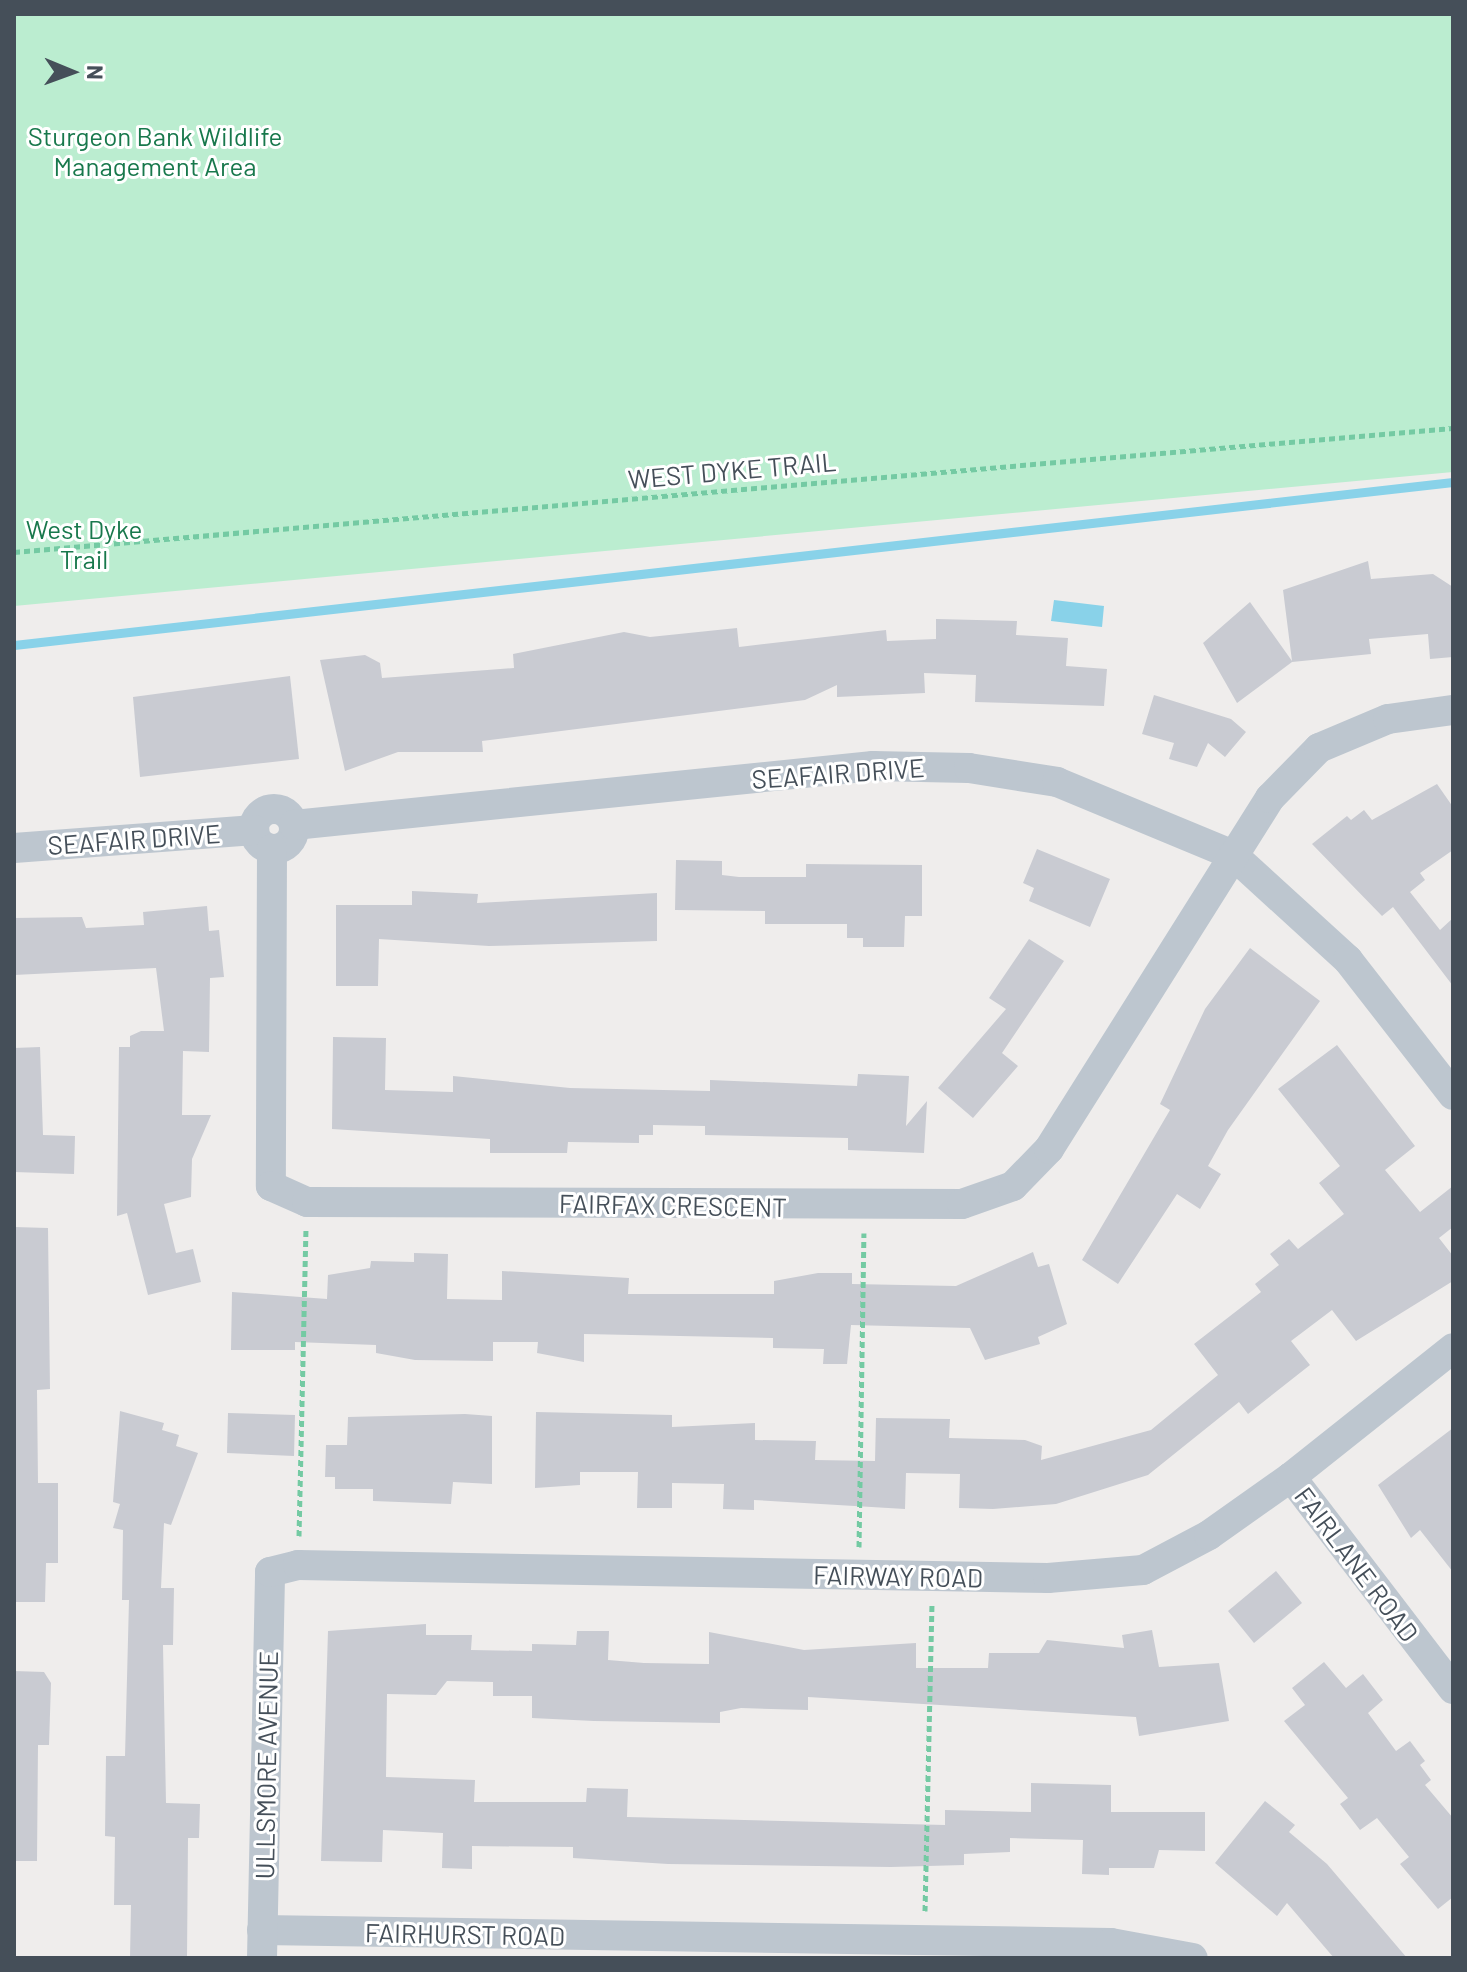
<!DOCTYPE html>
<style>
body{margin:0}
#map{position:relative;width:1467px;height:1972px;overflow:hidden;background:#efedec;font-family:Barlow,sans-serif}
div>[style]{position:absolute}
.green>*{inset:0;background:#bbedd0}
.water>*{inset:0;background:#89d2e9}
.stream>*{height:9px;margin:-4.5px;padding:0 4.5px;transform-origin:4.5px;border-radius:4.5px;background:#89d2e9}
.building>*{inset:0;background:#c9cbd2}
.path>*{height:5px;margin-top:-2.5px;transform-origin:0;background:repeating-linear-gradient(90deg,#74caa3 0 6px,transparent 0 10px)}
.minor>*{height:30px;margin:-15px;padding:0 15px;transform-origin:15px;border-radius:15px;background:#bdc6cf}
.minor>.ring{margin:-15px;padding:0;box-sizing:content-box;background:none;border:30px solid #bdc6cf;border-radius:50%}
span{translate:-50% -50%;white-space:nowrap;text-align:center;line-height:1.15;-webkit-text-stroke:6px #fff;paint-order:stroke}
.park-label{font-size:26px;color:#18784c}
.street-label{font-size:26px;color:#454f59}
.frame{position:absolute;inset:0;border:16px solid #454f59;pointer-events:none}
.north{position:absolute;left:32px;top:32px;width:80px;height:80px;-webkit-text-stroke:6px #fff;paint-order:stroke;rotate:91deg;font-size:22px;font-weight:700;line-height:32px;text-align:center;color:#454f59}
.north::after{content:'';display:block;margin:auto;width:28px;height:36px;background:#454f59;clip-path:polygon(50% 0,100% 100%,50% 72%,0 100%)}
</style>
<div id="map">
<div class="green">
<i style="clip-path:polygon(14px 14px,1453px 14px,1453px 472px,14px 606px)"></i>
</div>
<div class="water">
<i style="clip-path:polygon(1054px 600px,1104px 606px,1102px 627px,1051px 621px)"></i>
</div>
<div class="stream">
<i style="left:14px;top:645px;width:1448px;rotate:-6.46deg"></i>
</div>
<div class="building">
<i style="clip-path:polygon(1368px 561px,1371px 579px,1433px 574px,1453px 587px,1453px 657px,1430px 659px,1428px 634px,1369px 639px,1371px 654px,1292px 662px,1237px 703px,1203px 643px,1250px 602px,1292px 661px,1283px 590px)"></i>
<i style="clip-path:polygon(936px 619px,1017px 621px,1016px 635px,1068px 638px,1066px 666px,1107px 669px,1104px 706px,975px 702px,976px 675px,924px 673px,925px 693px,837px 697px,837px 685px,805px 700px,482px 741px,483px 752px,398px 752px,345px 771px,320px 660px,365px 655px,380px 663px,382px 678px,514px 668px,513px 654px,624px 632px,650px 637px,737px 628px,739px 647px,886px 630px,887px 641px,936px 639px)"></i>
<i style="clip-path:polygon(290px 676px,299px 759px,140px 777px,133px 697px)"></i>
<i style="clip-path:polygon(1154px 695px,1231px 719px,1246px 732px,1225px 757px,1208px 743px,1197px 767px,1169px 759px,1174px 743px,1142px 734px)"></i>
<i style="clip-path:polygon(1437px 784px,1453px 807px,1453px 850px,1420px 873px,1425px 880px,1410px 892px,1440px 930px,1453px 918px,1453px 986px,1393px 907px,1382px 916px,1312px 844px,1347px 816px,1351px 820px,1364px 810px,1372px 820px)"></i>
<i style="clip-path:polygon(1037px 849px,1110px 879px,1090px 927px,1029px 901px,1034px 888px,1023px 883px)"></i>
<i style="clip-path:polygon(676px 860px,722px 861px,722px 875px,739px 877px,806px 877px,806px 864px,922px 865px,922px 916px,905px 916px,904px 947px,863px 947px,863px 938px,847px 938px,847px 924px,765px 924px,765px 911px,675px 910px)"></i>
<i style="clip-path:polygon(412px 891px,478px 894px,477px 903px,657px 893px,657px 941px,489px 946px,379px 939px,378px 986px,336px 986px,336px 905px,412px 905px)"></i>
<i style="clip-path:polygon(207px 906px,209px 931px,219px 930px,224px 977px,210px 978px,209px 1052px,183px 1051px,182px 1115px,211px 1115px,192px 1159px,191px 1197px,164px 1204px,176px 1253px,193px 1249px,201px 1282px,148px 1295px,127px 1213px,117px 1216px,119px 1047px,130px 1047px,130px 1036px,141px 1031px,164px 1031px,156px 968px,14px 975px,14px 918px,82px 917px,86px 928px,144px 925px,143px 912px)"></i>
<i style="clip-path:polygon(1029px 939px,1064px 961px,1002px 1053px,1018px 1066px,973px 1118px,938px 1088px,1006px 1009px,989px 998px)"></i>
<i style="clip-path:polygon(1250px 948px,1320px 1001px,1228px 1130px,1208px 1166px,1221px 1174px,1200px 1209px,1177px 1194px,1118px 1284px,1082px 1260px,1170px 1110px,1160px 1104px,1205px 1009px)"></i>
<i style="clip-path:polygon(333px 1037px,386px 1038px,385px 1090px,453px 1092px,453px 1076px,570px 1088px,710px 1091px,710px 1080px,857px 1086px,858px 1074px,909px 1076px,906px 1126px,927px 1101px,924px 1153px,848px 1150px,848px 1138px,705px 1135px,705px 1126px,653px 1125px,653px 1135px,639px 1135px,639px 1143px,568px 1142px,567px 1153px,490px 1153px,490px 1139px,332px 1129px)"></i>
<i style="clip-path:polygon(1337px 1045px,1415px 1146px,1385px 1170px,1420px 1212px,1453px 1186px,1453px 1227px,1439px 1238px,1453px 1256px,1453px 1281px,1356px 1341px,1332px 1310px,1291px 1341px,1310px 1365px,1248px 1414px,1239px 1402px,1148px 1475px,1056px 1504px,993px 1509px,959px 1508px,960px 1474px,906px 1473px,905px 1509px,754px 1500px,754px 1510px,723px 1509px,724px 1484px,672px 1483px,672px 1508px,637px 1508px,638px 1472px,580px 1472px,580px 1485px,535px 1488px,536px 1412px,672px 1415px,672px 1427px,755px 1423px,755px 1440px,816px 1441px,815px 1460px,875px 1461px,876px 1418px,950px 1419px,949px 1438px,1025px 1440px,1042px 1446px,1041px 1460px,1151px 1430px,1218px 1375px,1194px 1344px,1261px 1292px,1255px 1284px,1279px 1265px,1270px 1254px,1289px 1239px,1298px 1249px,1344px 1214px,1319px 1183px,1340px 1166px,1278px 1089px)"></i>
<i style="clip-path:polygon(40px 1047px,43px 1135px,75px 1136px,74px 1174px,14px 1172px,14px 1048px)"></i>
<i style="clip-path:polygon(14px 1227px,48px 1228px,50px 1389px,37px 1390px,38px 1483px,58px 1483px,58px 1563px,46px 1563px,45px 1602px,14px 1602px)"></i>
<i style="clip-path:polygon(1033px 1252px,1038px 1267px,1049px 1264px,1067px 1324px,1038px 1337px,1040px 1344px,985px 1360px,970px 1328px,851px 1325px,847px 1364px,823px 1364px,824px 1349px,773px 1348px,773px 1338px,584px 1334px,584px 1362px,537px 1353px,538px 1342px,493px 1342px,493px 1361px,415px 1360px,376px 1353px,376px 1345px,295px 1342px,295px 1350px,231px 1350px,232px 1292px,327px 1299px,328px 1275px,370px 1268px,371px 1261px,414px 1262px,414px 1253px,448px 1254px,447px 1299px,502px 1300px,502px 1271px,629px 1278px,628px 1294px,774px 1294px,774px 1281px,818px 1273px,852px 1273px,852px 1284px,956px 1286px)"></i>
<i style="clip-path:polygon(120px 1411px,164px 1423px,162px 1430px,179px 1435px,176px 1446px,198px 1453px,171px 1525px,164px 1523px,161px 1588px,174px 1588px,173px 1645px,163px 1645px,166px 1803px,200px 1804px,199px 1838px,188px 1838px,187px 1958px,130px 1958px,131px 1905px,114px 1905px,115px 1837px,105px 1836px,106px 1756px,125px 1756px,129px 1600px,122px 1600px,123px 1530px,113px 1528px,120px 1504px,113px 1502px)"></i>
<i style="clip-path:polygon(228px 1413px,295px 1415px,294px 1456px,227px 1453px)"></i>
<i style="clip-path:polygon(465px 1414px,492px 1416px,492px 1484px,453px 1482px,451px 1504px,373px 1501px,373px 1489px,335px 1489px,335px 1477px,325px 1477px,326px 1445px,347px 1445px,348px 1417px)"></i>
<i style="clip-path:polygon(1453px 1428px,1453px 1572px,1420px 1530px,1411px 1538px,1378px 1485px)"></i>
<i style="clip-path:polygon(1276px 1571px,1302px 1603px,1254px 1643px,1228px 1611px)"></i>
<i style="clip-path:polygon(426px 1624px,426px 1635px,472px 1635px,471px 1650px,532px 1651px,532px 1644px,576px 1645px,577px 1631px,609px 1631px,608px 1660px,644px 1663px,709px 1664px,709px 1632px,804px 1650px,916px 1643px,916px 1668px,988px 1668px,989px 1653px,1039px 1653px,1047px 1640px,1124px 1648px,1122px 1635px,1152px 1630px,1159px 1667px,1219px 1663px,1229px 1721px,1139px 1736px,1136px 1717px,808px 1697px,808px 1710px,741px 1708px,720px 1712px,720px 1723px,594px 1721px,532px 1718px,532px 1696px,493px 1696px,493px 1682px,447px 1681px,436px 1695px,387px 1694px,386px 1777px,475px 1780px,474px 1802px,586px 1802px,587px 1788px,628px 1789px,627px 1817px,945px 1825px,945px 1810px,1031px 1812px,1031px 1783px,1111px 1785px,1111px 1812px,1205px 1812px,1205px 1851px,1159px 1850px,1154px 1868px,1109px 1868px,1109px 1875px,1082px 1874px,1083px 1840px,1010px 1838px,1010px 1852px,964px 1854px,964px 1865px,891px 1867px,668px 1864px,573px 1858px,573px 1847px,472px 1846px,472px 1869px,442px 1868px,443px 1833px,383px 1830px,382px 1862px,321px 1861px,328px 1631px)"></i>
<i style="clip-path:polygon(1324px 1662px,1346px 1688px,1363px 1674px,1383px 1700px,1368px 1713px,1396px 1751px,1410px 1741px,1425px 1761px,1420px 1765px,1431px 1780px,1425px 1785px,1453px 1818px,1453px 1897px,1438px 1909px,1400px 1864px,1409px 1857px,1377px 1818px,1360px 1830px,1340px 1804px,1348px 1798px,1284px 1721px,1305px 1705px,1292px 1688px)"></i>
<i style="clip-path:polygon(14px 1671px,44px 1672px,51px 1683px,49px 1745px,38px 1745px,37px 1861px,14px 1861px)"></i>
<i style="clip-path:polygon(1265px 1801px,1295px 1825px,1289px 1832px,1327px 1864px,1407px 1958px,1334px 1958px,1287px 1903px,1277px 1916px,1215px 1863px)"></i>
</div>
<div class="path">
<i style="left:14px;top:552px;width:1444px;rotate:-4.93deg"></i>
<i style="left:299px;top:1536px;width:306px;rotate:-88.7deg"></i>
<i style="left:859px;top:1547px;width:314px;rotate:-89.1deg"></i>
<i style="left:925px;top:1911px;width:306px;rotate:-88.7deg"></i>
</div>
<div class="minor">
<i class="ring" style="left:254px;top:809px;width:10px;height:10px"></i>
<i style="left:294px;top:825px;width:582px;rotate:-5.82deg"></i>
<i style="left:873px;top:766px;width:96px;rotate:1.2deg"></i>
<i style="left:969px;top:768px;width:89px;rotate:9deg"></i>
<i style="left:1057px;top:782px;width:191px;rotate:22.5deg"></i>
<i style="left:1233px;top:855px;width:156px;rotate:42.4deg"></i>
<i style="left:1348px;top:960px;width:171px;rotate:52.1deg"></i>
<i style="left:14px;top:848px;width:241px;rotate:-4.3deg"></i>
<i style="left:272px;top:849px;width:337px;rotate:90.2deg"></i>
<i style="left:271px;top:1186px;width:39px;rotate:24deg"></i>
<i style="left:307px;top:1202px;width:655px;rotate:0.17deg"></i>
<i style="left:962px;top:1204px;width:54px;rotate:-19.4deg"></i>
<i style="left:1013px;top:1186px;width:52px;rotate:-45.8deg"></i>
<i style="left:1049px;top:1149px;width:415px;rotate:-57.8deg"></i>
<i style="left:1270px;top:798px;width:70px;rotate:-45.6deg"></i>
<i style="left:1319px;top:748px;width:75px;rotate:-22.8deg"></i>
<i style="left:1388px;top:719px;width:66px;rotate:-7.9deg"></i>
<i style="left:1291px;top:1477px;width:267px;rotate:52.6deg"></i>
<i style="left:262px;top:1930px;width:849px;rotate:0.88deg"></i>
<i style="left:1111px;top:1943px;width:83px;rotate:10.4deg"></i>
<i style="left:262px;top:1958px;width:386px;rotate:-88.8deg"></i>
<i style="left:270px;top:1572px;width:29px;rotate:-14deg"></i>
<i style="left:298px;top:1565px;width:750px;rotate:0.99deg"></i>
<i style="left:1048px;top:1578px;width:95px;rotate:-4.8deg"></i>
<i style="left:1143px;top:1570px;width:75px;rotate:-27.9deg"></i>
<i style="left:1209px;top:1535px;width:100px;rotate:-35.3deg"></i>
<i style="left:1291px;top:1477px;width:207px;rotate:-38.5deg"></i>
</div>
<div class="park-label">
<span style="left:155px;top:151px">Sturgeon Bank Wildlife<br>Management Area</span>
<span style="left:84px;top:544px">West Dyke<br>Trail</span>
</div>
<div class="street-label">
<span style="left:732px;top:470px;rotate:-5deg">WEST DYKE TRAIL</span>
<span style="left:838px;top:773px;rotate:-4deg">SEAFAIR DRIVE</span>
<span style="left:134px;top:839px;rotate:-4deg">SEAFAIR DRIVE</span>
<span style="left:673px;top:1205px;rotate:1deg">FAIRFAX CRESCENT</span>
<span style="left:1357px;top:1564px;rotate:53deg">FAIRLANE ROAD</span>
<span style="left:898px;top:1576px;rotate:1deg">FAIRWAY ROAD</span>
<span style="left:266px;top:1765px;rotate:-89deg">ULLSMORE AVENUE</span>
<span style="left:465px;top:1934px;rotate:1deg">FAIRHURST ROAD</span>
</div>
<div class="frame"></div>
<div class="north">N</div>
</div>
